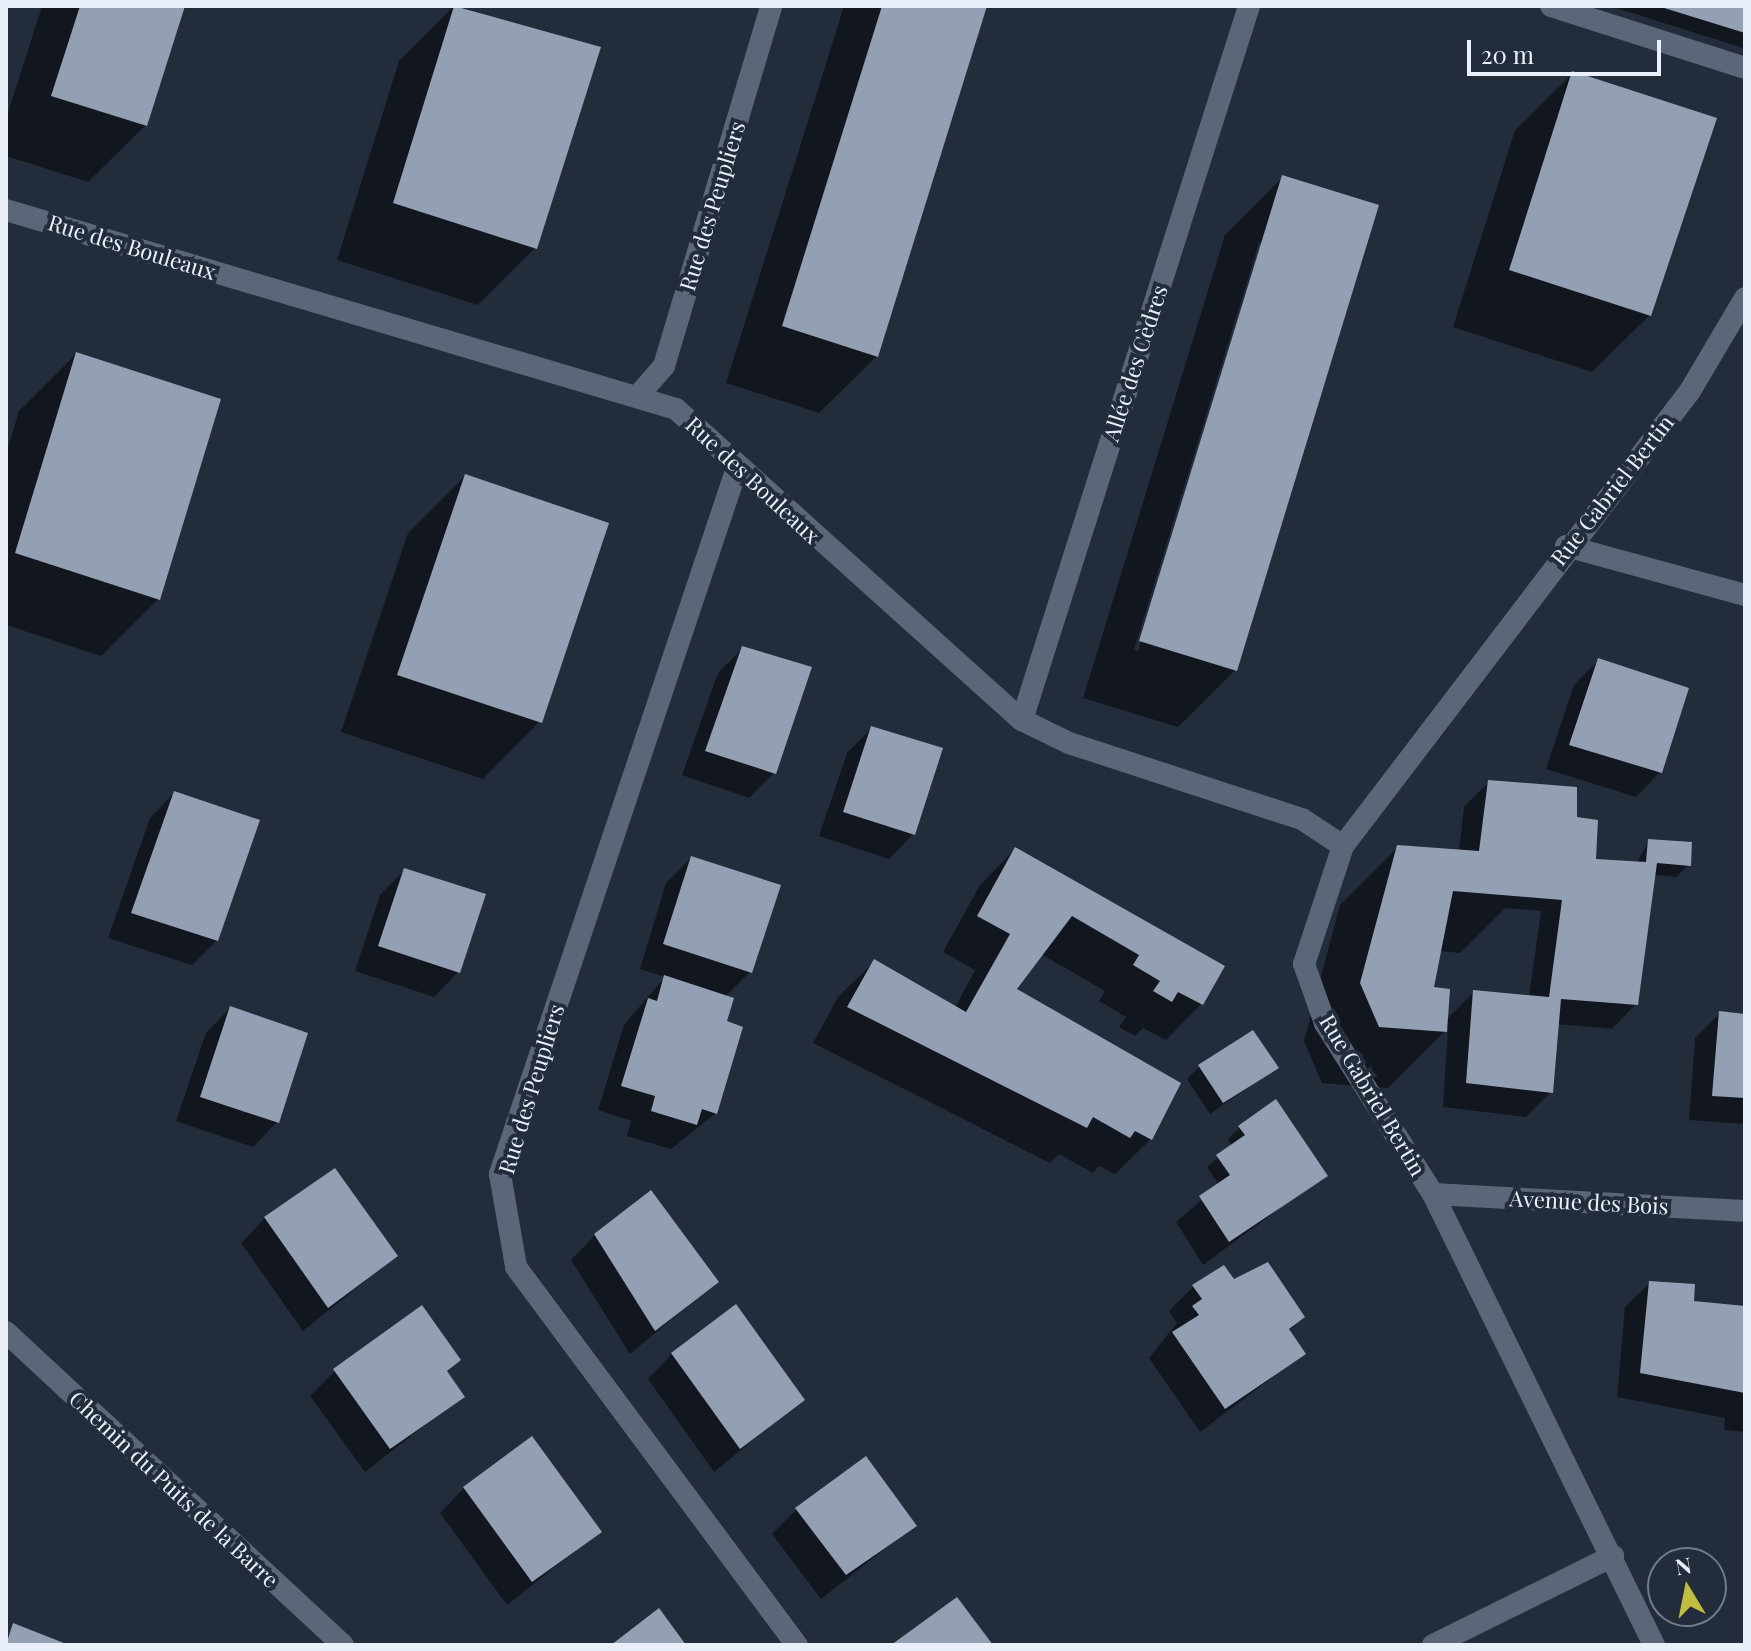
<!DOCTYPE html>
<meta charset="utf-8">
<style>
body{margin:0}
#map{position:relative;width:1751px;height:1651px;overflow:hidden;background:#222c3b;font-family:"Playfair Display",serif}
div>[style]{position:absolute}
.shadow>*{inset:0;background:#0007}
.building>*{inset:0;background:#93a0b3}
.service>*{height:22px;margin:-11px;padding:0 11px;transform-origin:11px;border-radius:11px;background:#5b6778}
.minor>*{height:22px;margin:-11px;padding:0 11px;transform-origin:11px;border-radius:11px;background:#5b6778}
span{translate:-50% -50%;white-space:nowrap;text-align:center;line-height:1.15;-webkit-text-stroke:8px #222c3b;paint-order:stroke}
.street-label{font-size:22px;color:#e9f0fa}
.frame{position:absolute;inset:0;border:8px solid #e9f0fa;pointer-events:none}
.north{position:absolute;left:1647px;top:1547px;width:80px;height:80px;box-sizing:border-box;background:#222c3b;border:2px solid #727a87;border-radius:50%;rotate:350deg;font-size:22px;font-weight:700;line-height:32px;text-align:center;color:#e9f0fa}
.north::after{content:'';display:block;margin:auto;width:28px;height:36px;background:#c2bd3f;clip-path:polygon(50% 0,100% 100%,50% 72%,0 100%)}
.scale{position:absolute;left:1467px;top:40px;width:194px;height:36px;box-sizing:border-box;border:4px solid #e9f0fa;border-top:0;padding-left:10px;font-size:24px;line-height:28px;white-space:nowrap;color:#e9f0fa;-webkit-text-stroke:6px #222c3b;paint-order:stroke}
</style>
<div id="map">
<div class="shadow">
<i style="clip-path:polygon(42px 6px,183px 6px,146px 125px,88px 182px,6px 156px,6px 119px)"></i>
<i style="clip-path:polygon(454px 6px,598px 49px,535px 248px,478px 305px,337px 260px,399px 61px)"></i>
<i style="clip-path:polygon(844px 6px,985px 6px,877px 356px,819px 413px,726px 383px)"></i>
<i style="clip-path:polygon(1610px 6px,1745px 6px,1745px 46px,1743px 48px)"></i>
<i style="clip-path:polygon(1573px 73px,1650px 315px,1592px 372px,1453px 327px,1515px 130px)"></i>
<i style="clip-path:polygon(evenodd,1282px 178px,1235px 670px,1178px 727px,1083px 698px,1225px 235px,1282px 178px,1259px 243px,1263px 243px,1138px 651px,1134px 650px,1259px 243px)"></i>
<i style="clip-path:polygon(76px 354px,158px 599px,101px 656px,6px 625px,6px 454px,19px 411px)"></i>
<i style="clip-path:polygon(465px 476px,540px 721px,483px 779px,341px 732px,408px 533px)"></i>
<i style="clip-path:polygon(743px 648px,774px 773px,749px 798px,682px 775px,718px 673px)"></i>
<i style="clip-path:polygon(1599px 660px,1660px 772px,1636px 797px,1546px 769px,1574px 685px)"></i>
<i style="clip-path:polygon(872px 728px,913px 834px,889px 859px,819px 836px,847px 753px)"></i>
<i style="clip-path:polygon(evenodd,1489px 782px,1575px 818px,1594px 861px,1636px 864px,1649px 841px,1689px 865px,1676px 877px,1653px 875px,1636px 1004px,1612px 1029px,1557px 1024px,1551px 1092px,1526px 1117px,1443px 1107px,1448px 1028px,1388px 1088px,1322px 1083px,1304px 1041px,1340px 905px,1398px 847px,1459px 851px,1464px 807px,1489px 782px,1505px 908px,1541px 911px,1529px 997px,1474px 992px,1446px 1020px,1432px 989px,1439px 951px,1460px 953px,1505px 908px)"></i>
<i style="clip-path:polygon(174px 793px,217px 940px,192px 965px,108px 938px,150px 818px)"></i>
<i style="clip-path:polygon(1015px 849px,1201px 1004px,1166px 1040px,1143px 1028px,1135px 1036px,1119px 1027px,1126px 1017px,1099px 1001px,1105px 991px,1041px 954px,1014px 989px,1151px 1139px,1115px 1174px,1099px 1166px,1093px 1173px,1059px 1154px,1050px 1163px,813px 1043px,838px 997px,874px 962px,955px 1008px,975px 970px,943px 952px,980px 885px)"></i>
<i style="clip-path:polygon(691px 858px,750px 972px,725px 997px,716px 1113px,671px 1149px,627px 1136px,631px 1121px,598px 1110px,624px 1025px,665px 977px,640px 969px,666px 883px)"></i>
<i style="clip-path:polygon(405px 870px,458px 972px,434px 997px,355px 971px,380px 895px)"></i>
<i style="clip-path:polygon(230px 1008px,277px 1122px,253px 1147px,176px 1121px,206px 1033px)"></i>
<i style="clip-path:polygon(1720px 1013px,1745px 1016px,1745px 1124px,1689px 1120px,1695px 1038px)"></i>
<i style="clip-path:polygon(1199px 1067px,1276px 1068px,1210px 1114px,1187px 1079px)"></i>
<i style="clip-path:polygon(1240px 1127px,1325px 1175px,1203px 1265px,1176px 1222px,1219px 1185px,1207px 1167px,1232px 1146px,1228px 1139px)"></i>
<i style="clip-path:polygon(265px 1218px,396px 1256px,303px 1331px,241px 1243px)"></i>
<i style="clip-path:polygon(595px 1235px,716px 1282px,630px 1354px,571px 1260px)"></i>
<i style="clip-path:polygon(1233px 1281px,1303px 1317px,1288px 1332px,1303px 1354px,1200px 1432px,1149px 1358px,1177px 1323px,1169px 1311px,1194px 1286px)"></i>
<i style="clip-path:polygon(1650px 1283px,1692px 1303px,1745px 1308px,1745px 1432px,1724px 1430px,1725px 1418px,1617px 1397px,1625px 1307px)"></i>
<i style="clip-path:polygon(672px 1354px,802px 1400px,714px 1472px,648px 1379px)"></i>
<i style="clip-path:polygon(459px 1360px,446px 1373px,462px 1396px,365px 1472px,310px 1396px,335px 1371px)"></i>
<i style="clip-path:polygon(464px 1488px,599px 1532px,507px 1605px,440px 1513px)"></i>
<i style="clip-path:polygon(797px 1509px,915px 1525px,821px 1599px,772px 1534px)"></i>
<i style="clip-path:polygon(14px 1625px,64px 1645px,6px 1645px)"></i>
</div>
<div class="building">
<i style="clip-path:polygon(80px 6px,185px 6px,147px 126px,51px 96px)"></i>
<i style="clip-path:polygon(454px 6px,601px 47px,537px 249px,393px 203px)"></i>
<i style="clip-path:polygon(882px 6px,987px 6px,878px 357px,782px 326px)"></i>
<i style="clip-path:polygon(1661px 6px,1745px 6px,1745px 33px,1661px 7px)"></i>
<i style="clip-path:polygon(1572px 71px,1717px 118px,1651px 316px,1509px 270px)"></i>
<i style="clip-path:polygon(1282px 175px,1379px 205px,1237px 671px,1139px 641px)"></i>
<i style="clip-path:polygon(76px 352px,221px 399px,160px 600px,15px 553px)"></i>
<i style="clip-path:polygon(465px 474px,609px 523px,542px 723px,397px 675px)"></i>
<i style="clip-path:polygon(742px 646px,812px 667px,776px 774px,705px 751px)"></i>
<i style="clip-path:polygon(1598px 658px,1689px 688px,1662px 773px,1569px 745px)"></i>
<i style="clip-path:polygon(871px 726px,943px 748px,915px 835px,843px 812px)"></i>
<i style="clip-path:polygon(1488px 780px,1577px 787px,1577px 817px,1598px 820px,1596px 859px,1646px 862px,1648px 839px,1692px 842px,1691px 866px,1657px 863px,1638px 1005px,1561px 999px,1553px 1093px,1466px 1083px,1473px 990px,1549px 997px,1562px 900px,1453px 891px,1434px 987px,1450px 989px,1447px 1032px,1379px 1027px,1360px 983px,1397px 845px,1479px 851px)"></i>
<i style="clip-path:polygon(174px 791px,260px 820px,218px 941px,131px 913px)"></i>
<i style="clip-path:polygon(1015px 847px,1225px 966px,1203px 1005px,1178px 992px,1172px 1002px,1153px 991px,1160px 981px,1133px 965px,1139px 955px,1072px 916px,1017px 989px,1181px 1083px,1152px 1140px,1135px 1131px,1130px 1138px,1093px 1117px,1087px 1128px,847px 1007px,874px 959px,966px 1012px,1010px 934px,977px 916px)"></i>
<i style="clip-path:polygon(691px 856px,781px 885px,752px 973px,663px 944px)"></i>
<i style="clip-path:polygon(404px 868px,486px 894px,460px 973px,378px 946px)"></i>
<i style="clip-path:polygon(664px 975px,734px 998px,727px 1021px,743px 1027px,717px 1114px,702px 1109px,697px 1125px,651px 1111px,655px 1096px,621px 1086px,648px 998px,657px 1001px)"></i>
<i style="clip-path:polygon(230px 1006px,308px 1033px,279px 1123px,200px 1097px)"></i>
<i style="clip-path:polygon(1719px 1011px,1745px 1014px,1745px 1098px,1712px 1096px)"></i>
<i style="clip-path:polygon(1253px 1030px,1279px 1068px,1223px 1103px,1198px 1065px)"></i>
<i style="clip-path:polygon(1276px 1099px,1328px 1176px,1229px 1242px,1199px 1196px,1230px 1175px,1216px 1155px,1245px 1135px,1238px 1126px)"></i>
<i style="clip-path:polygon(335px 1168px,398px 1256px,328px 1308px,264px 1217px)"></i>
<i style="clip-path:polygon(651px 1190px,719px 1282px,655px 1331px,594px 1234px)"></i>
<i style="clip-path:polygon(1268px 1262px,1305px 1317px,1289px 1329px,1306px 1354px,1225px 1409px,1172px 1332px,1199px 1315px,1192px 1306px,1202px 1299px,1192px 1285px,1224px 1265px,1234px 1279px)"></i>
<i style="clip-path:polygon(1649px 1281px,1695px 1284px,1694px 1301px,1745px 1306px,1745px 1393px,1640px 1373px)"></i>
<i style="clip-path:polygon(736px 1304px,805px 1400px,740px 1449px,671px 1353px)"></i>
<i style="clip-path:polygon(422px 1305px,461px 1360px,447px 1371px,465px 1397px,390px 1449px,333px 1369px)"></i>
<i style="clip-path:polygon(532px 1436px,602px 1532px,532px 1582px,463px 1487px)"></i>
<i style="clip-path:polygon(866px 1456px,917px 1526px,846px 1575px,795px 1508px)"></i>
<i style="clip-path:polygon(957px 1597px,993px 1645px,891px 1645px)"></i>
<i style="clip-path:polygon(659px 1608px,686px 1645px,611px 1645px)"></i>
<i style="clip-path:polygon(13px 1623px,69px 1645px,6px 1645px)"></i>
</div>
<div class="service">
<i style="left:1566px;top:546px;width:186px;rotate:15.3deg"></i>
</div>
<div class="minor">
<i style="left:1551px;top:6px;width:204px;rotate:17.7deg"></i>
<i style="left:6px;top:210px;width:699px;rotate:16.54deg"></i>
<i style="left:676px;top:409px;width:465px;rotate:42deg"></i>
<i style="left:1022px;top:720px;width:52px;rotate:26.1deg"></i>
<i style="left:1069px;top:743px;width:245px;rotate:18.1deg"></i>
<i style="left:1302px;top:819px;width:49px;rotate:33.4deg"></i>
<i style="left:637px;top:397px;width:41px;rotate:-48.9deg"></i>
<i style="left:664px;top:366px;width:376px;rotate:-73.4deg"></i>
<i style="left:737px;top:468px;width:745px;rotate:108.56deg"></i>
<i style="left:500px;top:1174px;width:94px;rotate:80.2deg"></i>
<i style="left:516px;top:1267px;width:471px;rotate:53.4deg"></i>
<i style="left:1022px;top:720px;width:749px;rotate:-72.36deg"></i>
<i style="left:1433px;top:1194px;width:312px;rotate:3.1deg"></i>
<i style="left:6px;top:1332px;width:460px;rotate:42.9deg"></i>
<i style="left:1433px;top:1645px;width:201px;rotate:-26.3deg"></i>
<i style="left:1654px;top:1645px;width:502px;rotate:-116.11deg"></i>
<i style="left:1433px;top:1194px;width:202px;rotate:-122.3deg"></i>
<i style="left:1325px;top:1023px;width:63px;rotate:-109.6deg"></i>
<i style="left:1304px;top:964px;width:124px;rotate:-71.7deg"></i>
<i style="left:1343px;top:846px;width:572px;rotate:-52.67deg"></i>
<i style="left:1690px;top:391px;width:108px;rotate:-59.4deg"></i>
</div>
<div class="street-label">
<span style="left:712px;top:206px;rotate:-73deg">Rue des Peupliers</span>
<span style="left:132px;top:247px;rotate:17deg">Rue des Bouleaux</span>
<span style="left:1135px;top:363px;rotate:-72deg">Allée des Cèdres</span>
<span style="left:753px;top:480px;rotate:43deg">Rue des Bouleaux</span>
<span style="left:1612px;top:490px;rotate:-52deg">Rue Gabriel Bertin</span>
<span style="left:531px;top:1089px;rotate:-73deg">Rue des Peupliers</span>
<span style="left:1373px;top:1095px;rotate:59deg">Rue Gabriel Bertin</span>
<span style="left:1589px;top:1202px;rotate:3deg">Avenue des Bois</span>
<span style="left:174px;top:1489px;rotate:43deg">Chemin du Puits de la Barre</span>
</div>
<div class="frame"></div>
<div class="north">N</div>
<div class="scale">20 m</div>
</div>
